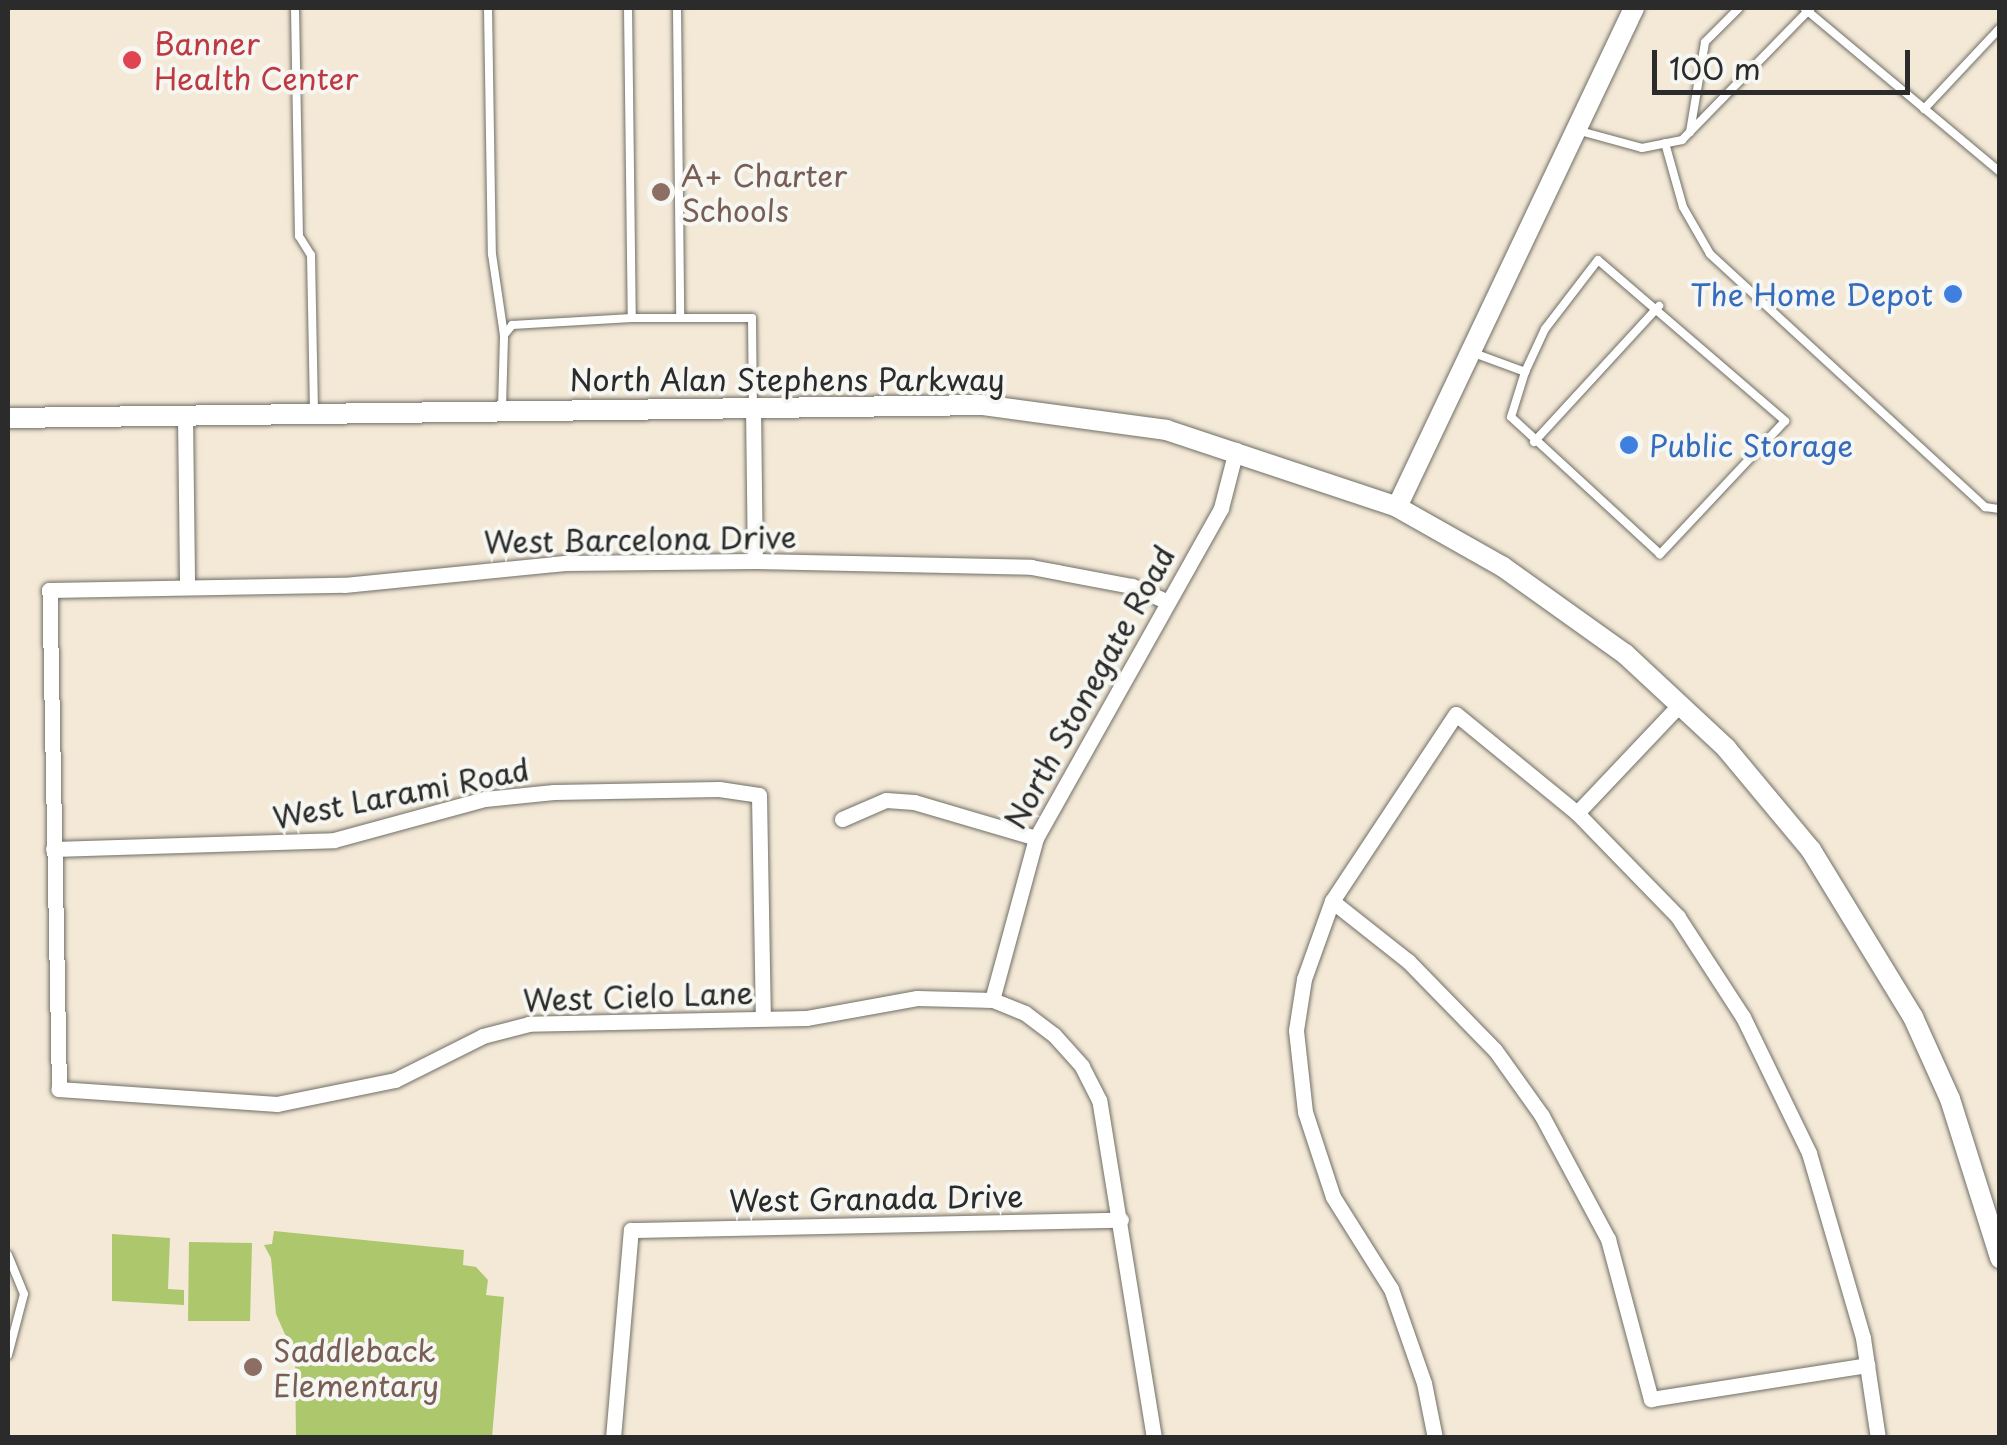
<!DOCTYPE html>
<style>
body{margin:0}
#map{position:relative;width:2007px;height:1445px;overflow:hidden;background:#f3e9d6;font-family:"Playpen Sans",sans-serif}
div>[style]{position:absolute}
.green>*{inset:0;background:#adc76c}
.roads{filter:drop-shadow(0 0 2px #716e67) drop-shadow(0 0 2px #716e67)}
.lane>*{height:8px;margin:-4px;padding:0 4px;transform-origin:4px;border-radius:4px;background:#fff}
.street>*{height:15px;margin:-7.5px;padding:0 7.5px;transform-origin:7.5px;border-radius:7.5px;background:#fff}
.secondary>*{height:20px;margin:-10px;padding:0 10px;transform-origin:10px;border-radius:10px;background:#fff}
.dots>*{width:28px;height:28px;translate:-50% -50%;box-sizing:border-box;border:5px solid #f6f6f2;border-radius:50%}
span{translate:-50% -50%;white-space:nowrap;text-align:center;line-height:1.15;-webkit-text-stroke:8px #f6f6f2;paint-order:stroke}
.health-label{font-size:30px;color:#be3a42}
.left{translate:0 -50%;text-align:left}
.education-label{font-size:30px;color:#785e54}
.shop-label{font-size:30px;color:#366cbe}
.right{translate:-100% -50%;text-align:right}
.street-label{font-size:30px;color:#2b2b2b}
.frame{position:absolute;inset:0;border:10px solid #2b2b2b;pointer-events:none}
.scale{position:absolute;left:1652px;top:50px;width:258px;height:45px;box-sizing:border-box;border:5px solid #2b2b2b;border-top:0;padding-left:12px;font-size:30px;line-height:35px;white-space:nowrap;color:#2b2b2b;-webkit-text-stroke:8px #f6f6f2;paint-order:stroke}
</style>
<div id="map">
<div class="green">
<i style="clip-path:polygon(274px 1231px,464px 1250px,463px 1265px,476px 1267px,488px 1280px,486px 1295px,504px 1297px,492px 1437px,296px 1437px,295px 1357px,276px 1314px,271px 1258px,264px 1245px,272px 1244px)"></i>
<i style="clip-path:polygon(112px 1234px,170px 1238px,168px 1289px,184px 1290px,184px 1305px,112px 1301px)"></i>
<i style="clip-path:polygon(189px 1242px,252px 1243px,250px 1321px,188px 1321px)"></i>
</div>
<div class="roads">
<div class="lane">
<i style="left:295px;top:8px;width:228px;rotate:89deg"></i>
<i style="left:299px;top:236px;width:22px;rotate:58deg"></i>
<i style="left:311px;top:255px;width:158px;rotate:88.9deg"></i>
<i style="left:488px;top:8px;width:246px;rotate:89.1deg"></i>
<i style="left:492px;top:254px;width:82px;rotate:81.6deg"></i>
<i style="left:628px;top:8px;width:310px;rotate:89.3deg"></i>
<i style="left:677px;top:8px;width:310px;rotate:89.4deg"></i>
<i style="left:1804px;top:8px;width:256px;rotate:39.9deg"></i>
<i style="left:1924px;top:109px;width:111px;rotate:-46.8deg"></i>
<i style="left:1580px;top:131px;width:64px;rotate:15.3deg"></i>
<i style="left:1642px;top:148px;width:41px;rotate:-11.3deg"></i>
<i style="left:1682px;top:140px;width:185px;rotate:-45.7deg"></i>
<i style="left:1690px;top:132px;width:91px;rotate:-80.5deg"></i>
<i style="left:1705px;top:42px;width:48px;rotate:-45deg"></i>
<i style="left:1665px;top:143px;width:66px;rotate:74.3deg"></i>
<i style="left:1683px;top:207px;width:54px;rotate:60.1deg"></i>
<i style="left:1710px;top:254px;width:374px;rotate:42.6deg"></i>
<i style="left:1985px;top:507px;width:15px;rotate:8deg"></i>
<i style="left:1471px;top:352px;width:58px;rotate:20.3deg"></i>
<i style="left:1525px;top:372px;width:47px;rotate:-65.1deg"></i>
<i style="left:1545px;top:329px;width:87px;rotate:-52.5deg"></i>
<i style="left:1598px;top:260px;width:247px;rotate:40.7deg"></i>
<i style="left:1785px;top:421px;width:183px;rotate:133.2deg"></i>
<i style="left:1660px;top:554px;width:202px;rotate:-137.4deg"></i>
<i style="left:1511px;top:417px;width:47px;rotate:-72.7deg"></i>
<i style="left:502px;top:408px;width:73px;rotate:-88.4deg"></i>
<i style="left:504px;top:335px;width:13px;rotate:-51deg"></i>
<i style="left:512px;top:325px;width:120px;rotate:-3.3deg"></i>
<i style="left:632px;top:318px;width:120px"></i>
<i style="left:752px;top:318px;width:89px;rotate:89.4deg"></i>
<i style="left:1534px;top:442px;width:185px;rotate:-47.4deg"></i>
<i style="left:8px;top:1255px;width:42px;rotate:67.7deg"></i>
<i style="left:24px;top:1294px;width:63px;rotate:104.7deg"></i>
</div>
<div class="street">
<i style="left:753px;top:407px;width:154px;rotate:89.3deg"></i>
<i style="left:185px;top:415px;width:172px;rotate:89.3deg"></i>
<i style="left:1577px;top:813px;width:149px;rotate:-46.6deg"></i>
<i style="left:842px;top:819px;width:48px;rotate:-23.4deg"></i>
<i style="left:886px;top:800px;width:28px;rotate:4deg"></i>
<i style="left:914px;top:802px;width:127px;rotate:16.4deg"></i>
<i style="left:53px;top:849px;width:281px;rotate:-1.8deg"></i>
<i style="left:334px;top:840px;width:156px;rotate:-15.2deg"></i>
<i style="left:485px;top:799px;width:69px;rotate:-5.8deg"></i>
<i style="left:554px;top:792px;width:165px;rotate:-1deg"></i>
<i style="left:719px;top:789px;width:40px;rotate:8.5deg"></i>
<i style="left:759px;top:795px;width:223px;rotate:89deg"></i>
<i style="left:1332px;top:901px;width:97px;rotate:38.3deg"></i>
<i style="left:1408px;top:961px;width:124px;rotate:45.7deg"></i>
<i style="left:1495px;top:1050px;width:81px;rotate:54.5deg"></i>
<i style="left:1542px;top:1116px;width:140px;rotate:61.8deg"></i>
<i style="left:1608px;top:1239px;width:166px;rotate:75deg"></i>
<i style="left:1651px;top:1399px;width:219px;rotate:-8.9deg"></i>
<i style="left:992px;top:1000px;width:75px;rotate:-178.5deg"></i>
<i style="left:917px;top:998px;width:113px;rotate:169.8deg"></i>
<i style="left:806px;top:1018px;width:277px;rotate:178.8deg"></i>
<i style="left:529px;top:1024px;width:48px;rotate:165.4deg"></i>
<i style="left:483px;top:1036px;width:98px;rotate:153.4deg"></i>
<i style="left:395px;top:1080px;width:120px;rotate:168.5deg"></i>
<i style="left:277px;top:1104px;width:219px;rotate:-176.1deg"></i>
<i style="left:59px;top:1089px;width:499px;rotate:-91.1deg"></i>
<i style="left:49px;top:590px;width:295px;rotate:-1deg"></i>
<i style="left:344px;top:585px;width:222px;rotate:-5.7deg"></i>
<i style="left:565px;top:563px;width:190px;rotate:-0.6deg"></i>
<i style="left:755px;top:561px;width:276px;rotate:1.2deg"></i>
<i style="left:1031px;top:567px;width:103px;rotate:10.7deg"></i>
<i style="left:1132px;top:586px;width:39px;rotate:24deg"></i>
<i style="left:613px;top:1438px;width:209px;rotate:-85.1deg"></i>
<i style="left:631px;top:1230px;width:490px;rotate:-1.2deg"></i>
<i style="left:1154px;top:1438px;width:342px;rotate:-99.2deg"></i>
<i style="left:1099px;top:1100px;width:38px;rotate:-117deg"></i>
<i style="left:1082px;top:1066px;width:42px;rotate:-132.1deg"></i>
<i style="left:1054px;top:1035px;width:36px;rotate:-143deg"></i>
<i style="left:1025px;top:1013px;width:35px;rotate:-158deg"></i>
<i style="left:992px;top:1000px;width:168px;rotate:-74.8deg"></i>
<i style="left:1036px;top:838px;width:378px;rotate:-60.7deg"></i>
<i style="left:1221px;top:508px;width:60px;rotate:-75.5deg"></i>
<i style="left:1435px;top:1438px;width:56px;rotate:-101.3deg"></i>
<i style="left:1424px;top:1383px;width:100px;rotate:-109.3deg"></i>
<i style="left:1391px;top:1289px;width:109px;rotate:-122.2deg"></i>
<i style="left:1333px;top:1197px;width:89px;rotate:-108.2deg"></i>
<i style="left:1305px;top:1112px;width:82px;rotate:-96.3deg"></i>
<i style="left:1296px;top:1030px;width:52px;rotate:-81.1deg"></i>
<i style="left:1304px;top:979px;width:83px;rotate:-70.3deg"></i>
<i style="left:1332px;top:901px;width:224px;rotate:-56.5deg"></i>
<i style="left:1456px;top:714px;width:156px;rotate:39.3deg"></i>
<i style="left:1577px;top:813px;width:145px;rotate:45.8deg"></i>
<i style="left:1678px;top:917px;width:119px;rotate:57deg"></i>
<i style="left:1743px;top:1017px;width:151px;rotate:64.1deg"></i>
<i style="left:1809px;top:1153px;width:193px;rotate:73.7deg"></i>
<i style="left:1863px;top:1338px;width:101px;rotate:81.5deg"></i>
</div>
<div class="secondary">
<i style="left:8px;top:418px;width:974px;rotate:-0.76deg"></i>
<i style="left:982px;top:405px;width:186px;rotate:7.7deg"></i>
<i style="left:1166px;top:430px;width:243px;rotate:18.4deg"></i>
<i style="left:1397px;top:507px;width:122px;rotate:29.5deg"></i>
<i style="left:1503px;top:567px;width:150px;rotate:35.5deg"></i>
<i style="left:1625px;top:654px;width:138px;rotate:42.9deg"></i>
<i style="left:1726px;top:748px;width:133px;rotate:50.2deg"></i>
<i style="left:1811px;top:850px;width:196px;rotate:58.6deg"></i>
<i style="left:1913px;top:1017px;width:90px;rotate:65.7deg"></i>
<i style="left:1950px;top:1099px;width:167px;rotate:72.5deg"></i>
<i style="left:1397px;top:507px;width:552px;rotate:-64.59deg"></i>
</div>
</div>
<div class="dots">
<i style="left:132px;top:60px;background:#e0444e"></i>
<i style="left:661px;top:192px;background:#8d6e63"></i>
<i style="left:1953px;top:294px;background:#3f7fe0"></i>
<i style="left:1629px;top:445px;background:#3f7fe0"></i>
<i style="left:253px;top:1367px;background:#8d6e63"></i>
</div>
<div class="health-label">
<span class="left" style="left:154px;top:60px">Banner<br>Health Center</span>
</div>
<div class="education-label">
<span class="left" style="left:681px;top:192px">A+ Charter<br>Schools</span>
<span class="left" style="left:273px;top:1367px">Saddleback<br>Elementary</span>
</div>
<div class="shop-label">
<span class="right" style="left:1933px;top:294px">The Home Depot</span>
<span class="left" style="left:1649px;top:445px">Public Storage</span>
</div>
<div class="street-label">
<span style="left:787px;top:379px">North Alan Stephens Parkway</span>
<span style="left:640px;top:539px;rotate:-1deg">West Barcelona Drive</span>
<span style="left:1089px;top:687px;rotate:-61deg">North Stonegate Road</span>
<span style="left:401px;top:793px;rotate:-11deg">West Larami Road</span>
<span style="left:638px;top:996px;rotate:-2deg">West Cielo Lane</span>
<span style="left:876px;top:1198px;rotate:-1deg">West Granada Drive</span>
</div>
<div class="frame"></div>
<div class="scale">100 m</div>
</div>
